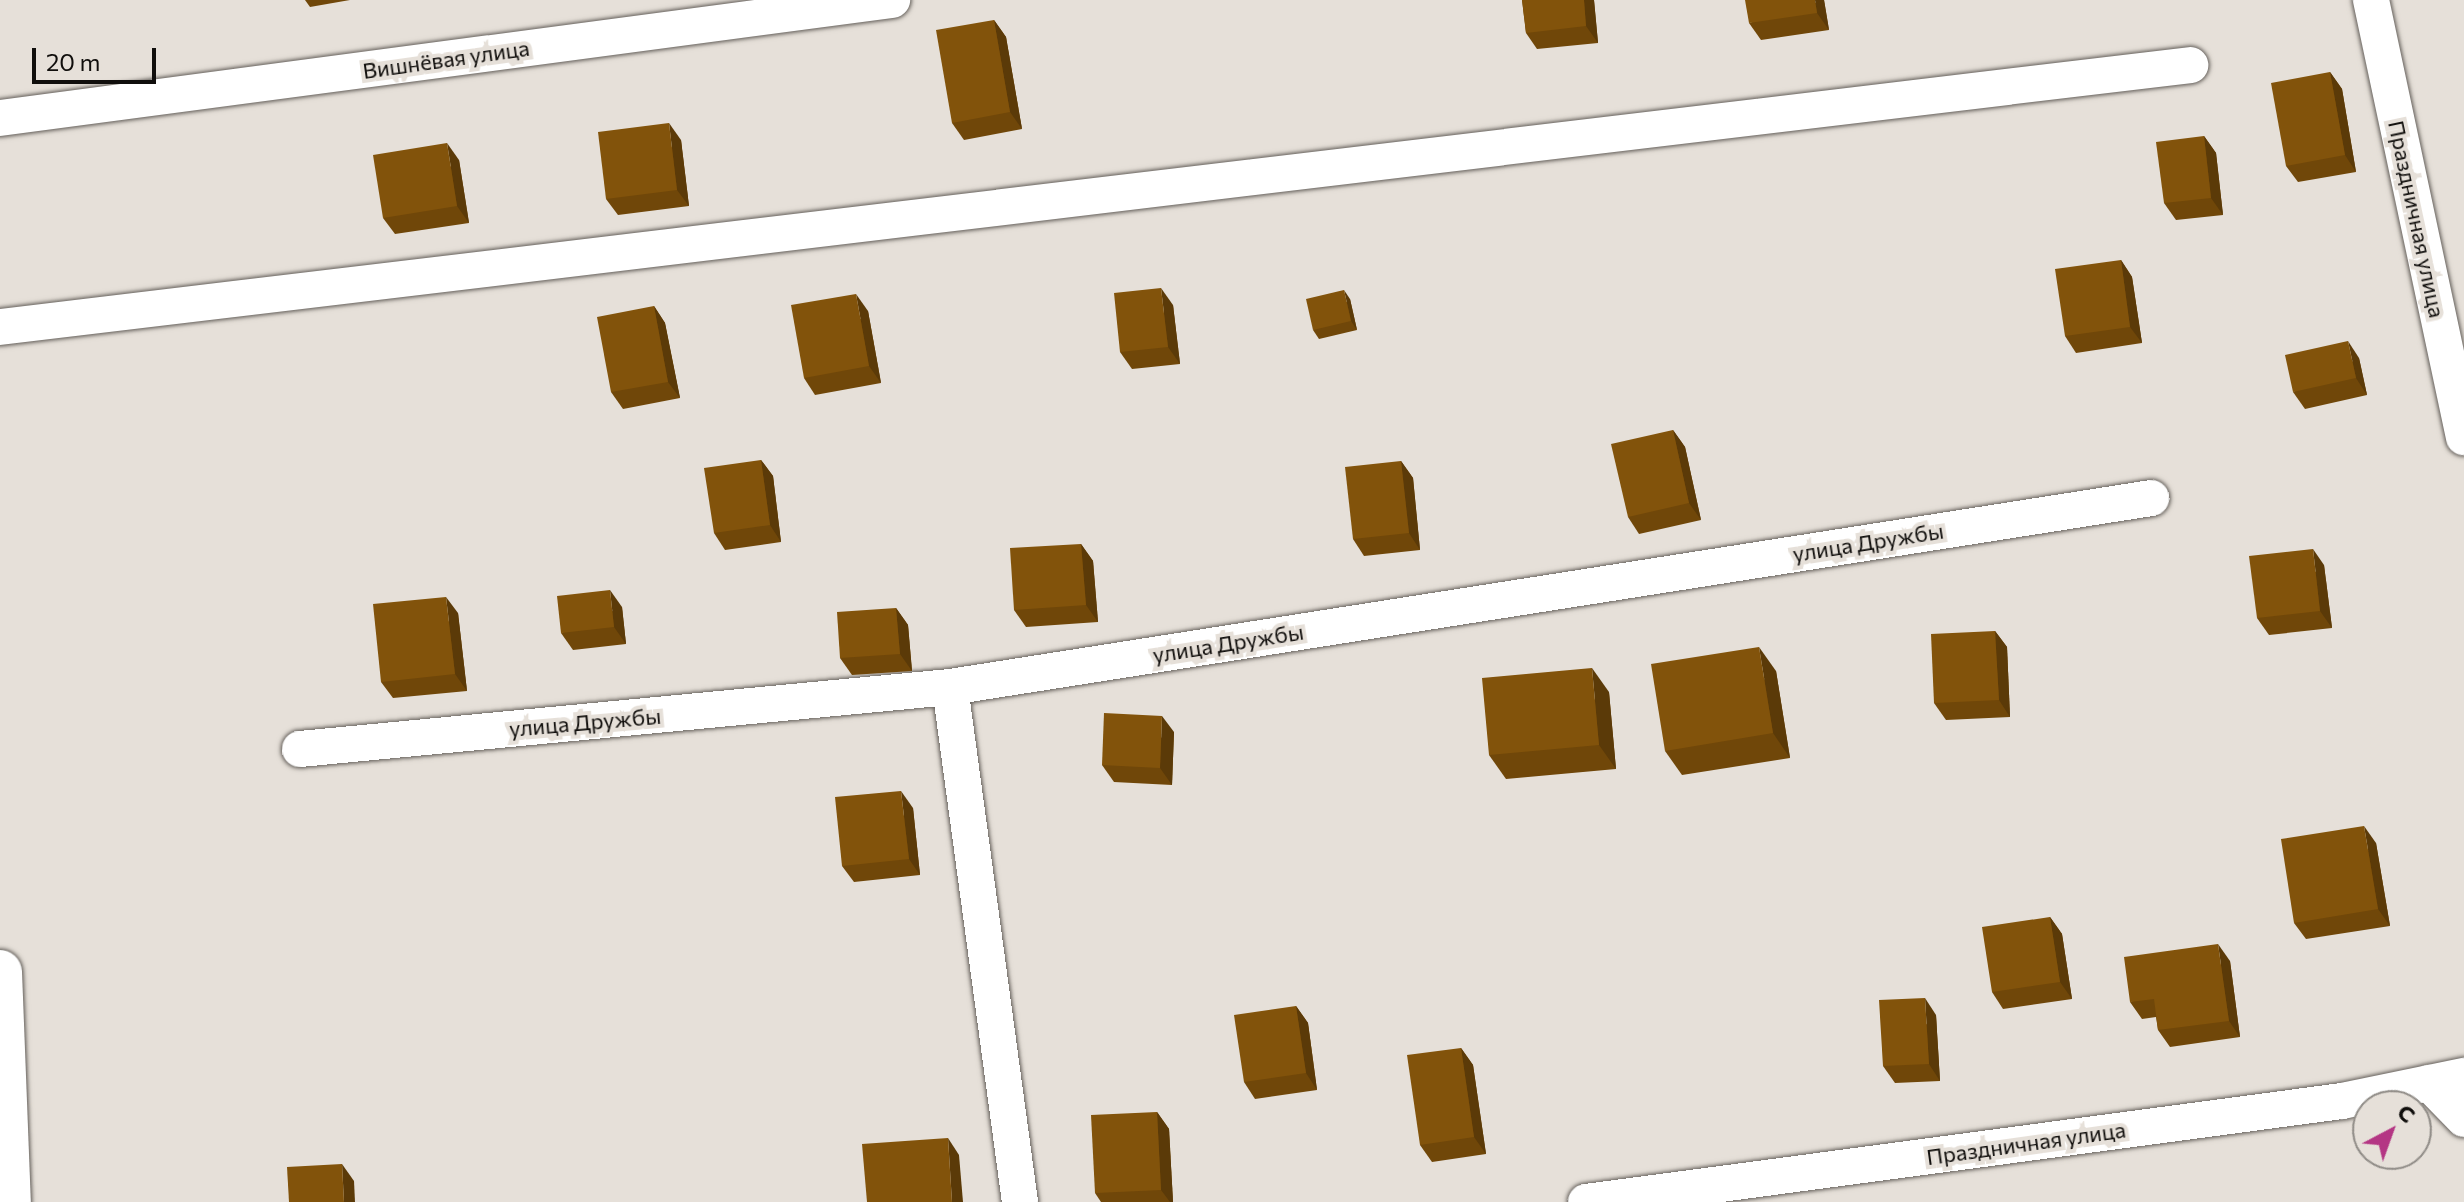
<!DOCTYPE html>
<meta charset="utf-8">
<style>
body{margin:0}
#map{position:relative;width:2464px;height:1202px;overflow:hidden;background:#e6e0d9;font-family:Commissioner,sans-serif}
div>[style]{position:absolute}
.roads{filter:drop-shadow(0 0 2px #65605b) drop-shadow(0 0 2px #65605b)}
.minor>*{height:36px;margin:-18px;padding:0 18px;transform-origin:18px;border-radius:18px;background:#fff}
.tertiary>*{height:44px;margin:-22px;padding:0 22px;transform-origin:22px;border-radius:22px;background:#fff}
.wall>*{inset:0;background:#704709}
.shaded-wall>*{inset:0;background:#5b3a08}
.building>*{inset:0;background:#82530b}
span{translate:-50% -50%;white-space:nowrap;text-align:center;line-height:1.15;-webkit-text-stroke:8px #e6e0d9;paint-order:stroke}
.street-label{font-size:22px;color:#100e0c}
.north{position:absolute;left:2352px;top:1090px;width:80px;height:80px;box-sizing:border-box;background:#e6e0d9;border:2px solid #908c87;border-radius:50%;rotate:41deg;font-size:22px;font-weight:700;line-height:32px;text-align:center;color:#100e0c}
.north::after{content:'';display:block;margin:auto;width:28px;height:36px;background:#b43684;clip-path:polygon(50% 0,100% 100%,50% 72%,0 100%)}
.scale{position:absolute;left:32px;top:48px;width:124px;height:36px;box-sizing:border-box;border:4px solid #100e0c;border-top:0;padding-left:10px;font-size:24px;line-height:28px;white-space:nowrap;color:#100e0c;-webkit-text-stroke:6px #e6e0d9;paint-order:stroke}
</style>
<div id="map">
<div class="roads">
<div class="minor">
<i style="left:2371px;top:0;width:447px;rotate:78deg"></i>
<i style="left:0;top:118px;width:900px;rotate:-7.54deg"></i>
<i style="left:0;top:327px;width:2206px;rotate:-6.82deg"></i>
<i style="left:950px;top:687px;width:520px;rotate:82.26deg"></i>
<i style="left:300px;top:749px;width:653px;rotate:-5.45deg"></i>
<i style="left:950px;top:687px;width:1216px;rotate:-8.94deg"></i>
<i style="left:2429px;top:1083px;width:50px;rotate:45.8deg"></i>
<i style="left:1586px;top:1202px;width:763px;rotate:-7.61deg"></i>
<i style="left:2342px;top:1101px;width:125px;rotate:-11.6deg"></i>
</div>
<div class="tertiary">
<i style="left:0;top:972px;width:230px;rotate:87.8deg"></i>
</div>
</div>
<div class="wall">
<i style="clip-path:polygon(305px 0,350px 0,310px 7px)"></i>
<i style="clip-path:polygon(1522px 0,1594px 0,1598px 43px,1537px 49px,1526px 33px)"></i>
<i style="clip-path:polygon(1824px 0,1829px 30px,1761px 40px,1749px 23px)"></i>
<i style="clip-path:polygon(994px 20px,1006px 37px,1022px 129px,964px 140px,952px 123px)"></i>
<i style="clip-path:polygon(2330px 72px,2342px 89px,2356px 172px,2298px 182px,2286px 166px)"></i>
<i style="clip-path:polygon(2204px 136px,2216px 153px,2223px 215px,2176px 220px,2164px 203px)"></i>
<i style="clip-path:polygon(681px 140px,689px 206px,618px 215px,606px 199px)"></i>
<i style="clip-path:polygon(459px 160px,469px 223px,395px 234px,383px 218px)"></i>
<i style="clip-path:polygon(2121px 260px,2132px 277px,2142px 343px,2076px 353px,2065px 336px)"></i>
<i style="clip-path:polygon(1350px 299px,1357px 330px,1319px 339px,1313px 330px)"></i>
<i style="clip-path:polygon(1173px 305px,1180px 364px,1132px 369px,1120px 352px)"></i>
<i style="clip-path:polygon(654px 306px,665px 323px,680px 398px,623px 409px,611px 392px)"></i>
<i style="clip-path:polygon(868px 311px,881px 383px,815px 395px,804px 378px)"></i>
<i style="clip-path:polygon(2359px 358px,2367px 395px,2305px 409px,2293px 392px)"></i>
<i style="clip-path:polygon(1673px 430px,1685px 447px,1701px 520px,1639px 534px,1628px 517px)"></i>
<i style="clip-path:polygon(761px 460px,773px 476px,781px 542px,725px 550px,714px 533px)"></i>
<i style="clip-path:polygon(1401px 461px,1413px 478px,1420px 550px,1364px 556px,1353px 539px)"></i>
<i style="clip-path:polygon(1081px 544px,1093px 561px,1098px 622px,1026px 627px,1014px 610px)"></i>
<i style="clip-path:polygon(2324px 565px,2332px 628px,2269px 635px,2257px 618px)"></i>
<i style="clip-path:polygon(622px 607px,626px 644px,573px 650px,561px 633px)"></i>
<i style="clip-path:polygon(896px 608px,908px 625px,912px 671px,852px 675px,840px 658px)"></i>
<i style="clip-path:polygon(458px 613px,467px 691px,393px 698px,381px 682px)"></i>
<i style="clip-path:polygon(1995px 631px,2007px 647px,2010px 717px,1946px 720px,1934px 703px)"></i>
<i style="clip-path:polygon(1776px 671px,1790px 758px,1682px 775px,1665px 751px)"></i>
<i style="clip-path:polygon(1609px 692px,1616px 769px,1506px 779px,1489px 755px)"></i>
<i style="clip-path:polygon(1174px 732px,1172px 785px,1114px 782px,1102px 765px)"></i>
<i style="clip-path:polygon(913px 808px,920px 875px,854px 882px,842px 866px)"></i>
<i style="clip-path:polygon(2376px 843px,2390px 926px,2306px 939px,2294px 923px)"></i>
<i style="clip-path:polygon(2050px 917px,2062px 934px,2072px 999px,2003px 1009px,1992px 992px)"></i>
<i style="clip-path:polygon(2230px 961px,2240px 1037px,2170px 1047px,2158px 1030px,2156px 1017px,2142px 1019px,2130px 1002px)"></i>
<i style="clip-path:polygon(1296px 1006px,1308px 1023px,1317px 1090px,1255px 1099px,1244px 1082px)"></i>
<i style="clip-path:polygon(1936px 1015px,1940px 1081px,1895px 1083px,1883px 1066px)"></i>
<i style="clip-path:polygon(1461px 1048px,1473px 1065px,1486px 1154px,1432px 1162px,1420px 1145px)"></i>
<i style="clip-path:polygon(1157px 1112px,1169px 1129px,1173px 1202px,1101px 1202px,1095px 1193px)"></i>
</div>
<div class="shaded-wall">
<i style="clip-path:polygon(1584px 0,1594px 0,1598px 43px,1586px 26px)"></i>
<i style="clip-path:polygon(1815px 0,1824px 0,1829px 30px,1817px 13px)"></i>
<i style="clip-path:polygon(994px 20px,1006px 37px,1022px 129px,1010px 112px)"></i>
<i style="clip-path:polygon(2330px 72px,2342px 89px,2356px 172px,2345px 155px)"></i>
<i style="clip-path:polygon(669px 123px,681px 140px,689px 206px,677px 190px)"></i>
<i style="clip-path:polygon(2204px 136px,2216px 153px,2223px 215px,2211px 198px)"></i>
<i style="clip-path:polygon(447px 143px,459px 160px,469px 223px,457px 206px)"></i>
<i style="clip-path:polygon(2121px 260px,2132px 277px,2142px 343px,2130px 327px)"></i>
<i style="clip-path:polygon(1161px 288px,1173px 305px,1180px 364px,1168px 347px)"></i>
<i style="clip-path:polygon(1344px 290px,1350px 299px,1357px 330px,1351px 321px)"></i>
<i style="clip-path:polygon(856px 294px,868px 311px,881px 383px,869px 366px)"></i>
<i style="clip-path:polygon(654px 306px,665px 323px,680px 398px,668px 382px)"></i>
<i style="clip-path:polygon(2348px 341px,2359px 358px,2367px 395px,2356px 378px)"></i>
<i style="clip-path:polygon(1673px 430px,1685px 447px,1701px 520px,1689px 503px)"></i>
<i style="clip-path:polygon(761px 460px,773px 476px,781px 542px,770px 525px)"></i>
<i style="clip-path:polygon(1401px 461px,1413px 478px,1420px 550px,1409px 533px)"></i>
<i style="clip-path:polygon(1081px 544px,1093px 561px,1098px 622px,1086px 605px)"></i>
<i style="clip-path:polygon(2313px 549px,2324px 565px,2332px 628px,2320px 611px)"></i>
<i style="clip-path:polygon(610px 590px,622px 607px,626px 644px,614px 627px)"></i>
<i style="clip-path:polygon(446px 597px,458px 613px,467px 691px,455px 674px)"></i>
<i style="clip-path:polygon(896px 608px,908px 625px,912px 671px,900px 654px)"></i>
<i style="clip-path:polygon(1995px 631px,2007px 647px,2010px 717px,1999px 700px)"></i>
<i style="clip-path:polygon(1759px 647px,1776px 671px,1790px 758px,1773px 733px)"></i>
<i style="clip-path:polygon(1592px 668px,1609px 692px,1616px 769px,1599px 745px)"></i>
<i style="clip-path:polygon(1162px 716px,1174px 732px,1172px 785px,1160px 768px)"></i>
<i style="clip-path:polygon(901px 791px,913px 808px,920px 875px,909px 859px)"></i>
<i style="clip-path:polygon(2364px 826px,2376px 843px,2390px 926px,2378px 909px)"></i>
<i style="clip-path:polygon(2050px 917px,2062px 934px,2072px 999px,2060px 982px)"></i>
<i style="clip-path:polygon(2218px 944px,2230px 961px,2240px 1037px,2229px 1021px)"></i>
<i style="clip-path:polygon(1925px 998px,1936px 1015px,1940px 1081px,1929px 1064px)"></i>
<i style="clip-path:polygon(1296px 1006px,1308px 1023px,1317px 1090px,1306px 1073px)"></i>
<i style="clip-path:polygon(1461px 1048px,1473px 1065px,1486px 1154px,1474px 1137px)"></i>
<i style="clip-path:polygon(1157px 1112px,1169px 1129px,1173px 1202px,1170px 1202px,1161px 1190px)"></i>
<i style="clip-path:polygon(948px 1138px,959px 1155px,963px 1202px,952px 1202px)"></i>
<i style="clip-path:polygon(342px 1164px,354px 1181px,355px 1202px,344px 1202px)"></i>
</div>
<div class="building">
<i style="clip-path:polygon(1522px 0,1584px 0,1586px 26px,1526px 33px)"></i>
<i style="clip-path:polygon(1745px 0,1815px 0,1817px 13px,1749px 23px)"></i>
<i style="clip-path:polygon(994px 20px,1010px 112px,952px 123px,936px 30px)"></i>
<i style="clip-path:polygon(2330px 72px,2345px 155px,2286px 166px,2271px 83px)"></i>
<i style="clip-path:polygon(669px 123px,677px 190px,606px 199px,598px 132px)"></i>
<i style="clip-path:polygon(2204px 136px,2211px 198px,2164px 203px,2156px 142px)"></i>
<i style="clip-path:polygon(447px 143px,457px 206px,383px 218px,373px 155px)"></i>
<i style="clip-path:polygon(2121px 260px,2130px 327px,2065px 336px,2055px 269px)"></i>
<i style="clip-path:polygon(1161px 288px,1168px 347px,1120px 352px,1114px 293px)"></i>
<i style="clip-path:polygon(1344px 290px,1351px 321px,1313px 330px,1306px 299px)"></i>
<i style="clip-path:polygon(856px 294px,869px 366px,804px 378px,791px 305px)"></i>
<i style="clip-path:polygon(654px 306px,668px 382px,611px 392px,597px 317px)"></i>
<i style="clip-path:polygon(2348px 341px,2356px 378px,2293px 392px,2285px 355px)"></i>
<i style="clip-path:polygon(1673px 430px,1689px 503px,1628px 517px,1611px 444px)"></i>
<i style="clip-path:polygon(761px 460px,770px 525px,714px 533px,704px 468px)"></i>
<i style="clip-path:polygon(1401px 461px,1409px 533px,1353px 539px,1345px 467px)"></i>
<i style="clip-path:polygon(1081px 544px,1086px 605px,1014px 610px,1010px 548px)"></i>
<i style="clip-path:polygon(2313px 549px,2320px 611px,2257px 618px,2249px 556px)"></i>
<i style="clip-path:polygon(610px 590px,614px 627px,561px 633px,557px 596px)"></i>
<i style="clip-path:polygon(446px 597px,455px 674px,381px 682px,373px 604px)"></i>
<i style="clip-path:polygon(896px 608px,900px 654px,840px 658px,837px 612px)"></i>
<i style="clip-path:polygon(1995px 631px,1999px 700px,1934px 703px,1931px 634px)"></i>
<i style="clip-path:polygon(1759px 647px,1773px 733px,1665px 751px,1651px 664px)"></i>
<i style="clip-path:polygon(1592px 668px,1599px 745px,1489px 755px,1482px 678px)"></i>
<i style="clip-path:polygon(1104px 713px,1162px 716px,1160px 768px,1102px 765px)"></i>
<i style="clip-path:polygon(901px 791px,909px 859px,842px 866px,835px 797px)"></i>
<i style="clip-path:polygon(2364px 826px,2378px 909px,2294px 923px,2281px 839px)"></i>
<i style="clip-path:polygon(2050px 917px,2060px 982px,1992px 992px,1982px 927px)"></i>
<i style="clip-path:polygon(2218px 944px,2229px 1021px,2158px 1030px,2154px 999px,2130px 1002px,2124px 957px)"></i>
<i style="clip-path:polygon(1925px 998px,1929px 1064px,1883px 1066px,1879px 1000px)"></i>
<i style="clip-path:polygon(1296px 1006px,1306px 1073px,1244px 1082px,1234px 1015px)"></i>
<i style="clip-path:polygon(1461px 1048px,1474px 1137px,1420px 1145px,1407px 1055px)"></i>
<i style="clip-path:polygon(1157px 1112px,1161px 1190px,1095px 1193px,1091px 1115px)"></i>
<i style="clip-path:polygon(948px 1138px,952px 1202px,867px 1202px,862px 1144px)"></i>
<i style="clip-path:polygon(342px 1164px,344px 1202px,289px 1202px,287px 1167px)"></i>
</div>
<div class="street-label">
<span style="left:446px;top:59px;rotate:-8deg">Вишнёвая улица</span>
<span style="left:2417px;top:219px;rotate:78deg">Праздничная улица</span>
<span style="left:1868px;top:542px;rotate:-9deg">улица Дружбы</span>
<span style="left:1228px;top:643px;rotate:-9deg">улица Дружбы</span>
<span style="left:585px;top:722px;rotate:-5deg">улица Дружбы</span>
<span style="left:2026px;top:1143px;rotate:-8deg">Праздничная улица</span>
</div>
<div class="north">С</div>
<div class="scale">20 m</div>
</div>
